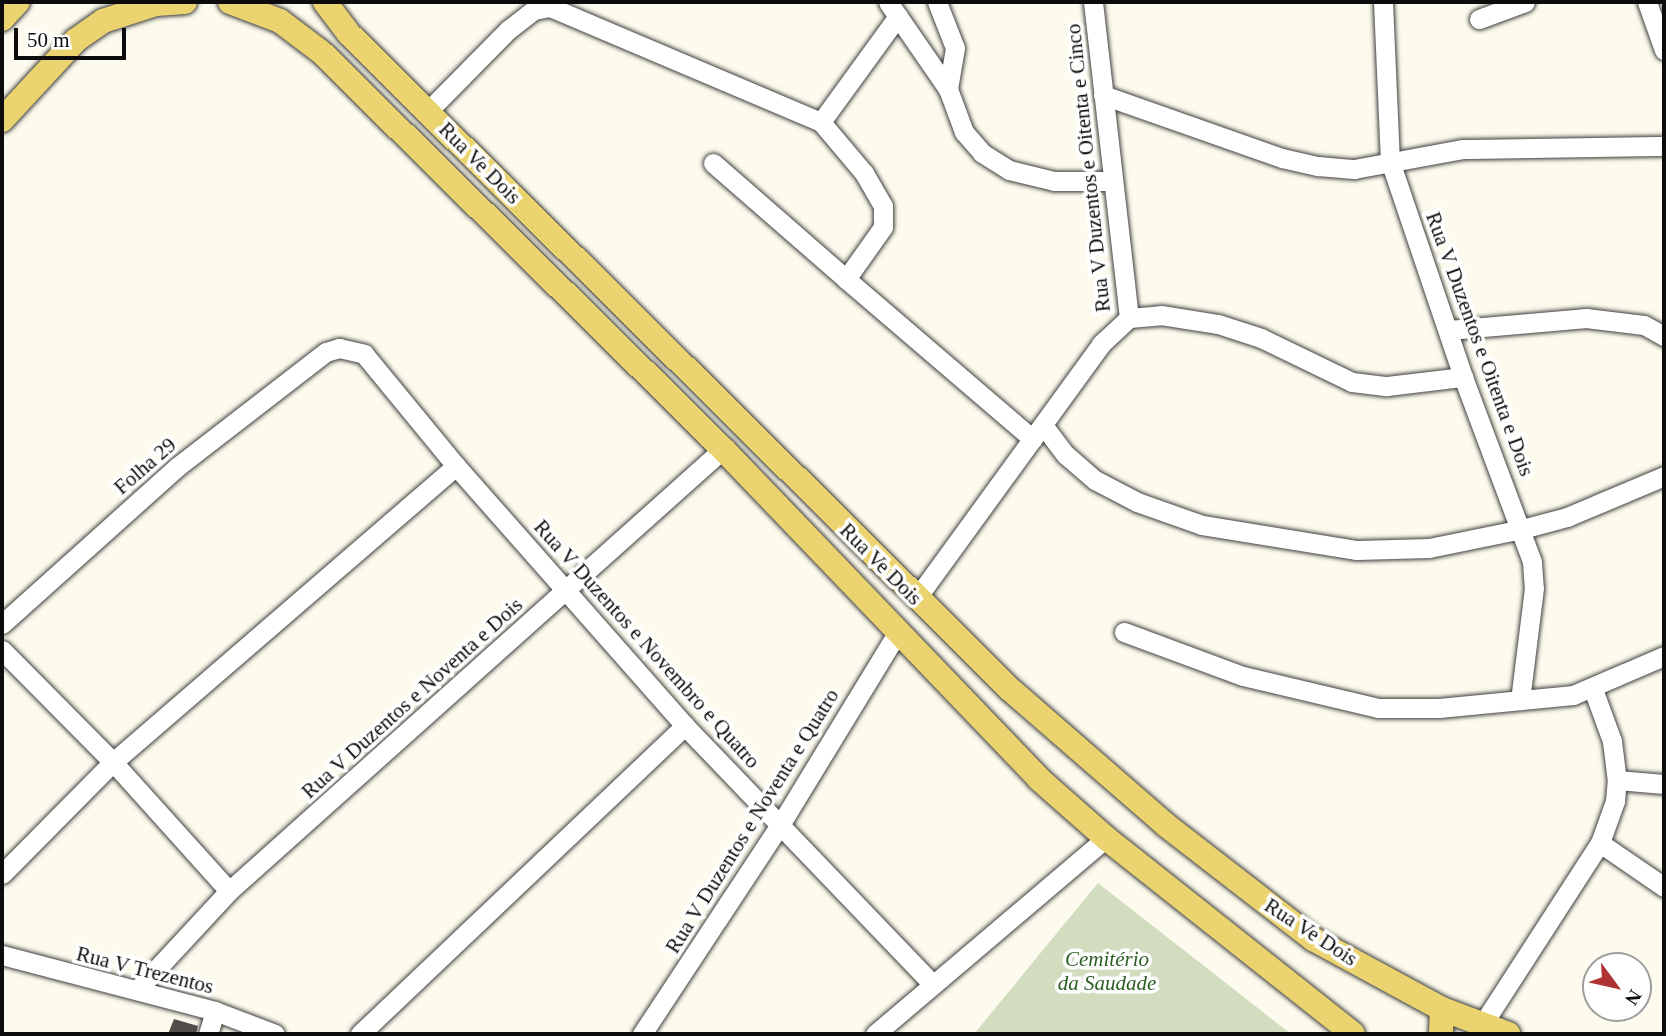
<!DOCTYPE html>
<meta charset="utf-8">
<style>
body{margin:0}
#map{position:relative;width:1666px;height:1036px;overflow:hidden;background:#fdfbed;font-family:Georgia,serif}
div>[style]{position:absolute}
.cemetery>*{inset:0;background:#d2ddc0}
.building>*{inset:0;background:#544e4a}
.roads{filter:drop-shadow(0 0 2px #3f3f3f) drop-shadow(0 0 2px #3f3f3f)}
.minor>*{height:19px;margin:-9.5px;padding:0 9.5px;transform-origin:9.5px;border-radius:9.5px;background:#fff}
.major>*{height:24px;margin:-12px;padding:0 12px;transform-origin:12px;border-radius:12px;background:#ebd36f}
span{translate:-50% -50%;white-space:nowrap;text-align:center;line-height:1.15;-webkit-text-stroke:7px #fff;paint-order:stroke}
.street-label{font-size:21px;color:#0c0c0c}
.park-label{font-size:21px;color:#2c5d23;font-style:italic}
.frame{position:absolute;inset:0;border:4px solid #0c0c0c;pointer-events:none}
.north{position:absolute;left:1582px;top:952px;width:70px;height:70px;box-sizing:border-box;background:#fff;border:2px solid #9e9e9e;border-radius:50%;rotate:123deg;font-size:19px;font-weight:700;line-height:28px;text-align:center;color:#0c0c0c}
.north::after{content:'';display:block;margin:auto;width:24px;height:32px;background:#ae3332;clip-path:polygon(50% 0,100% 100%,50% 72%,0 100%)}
.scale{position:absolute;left:14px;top:28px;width:112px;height:32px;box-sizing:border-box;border:4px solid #0c0c0c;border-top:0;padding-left:9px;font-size:21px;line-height:24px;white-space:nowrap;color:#0c0c0c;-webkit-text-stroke:5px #fff;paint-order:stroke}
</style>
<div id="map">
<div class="cemetery">
<i style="clip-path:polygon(1098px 883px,1291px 1034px,974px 1034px)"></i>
</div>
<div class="building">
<i style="clip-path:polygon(174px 1019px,198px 1026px,196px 1034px,168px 1034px)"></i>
</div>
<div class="roads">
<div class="minor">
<i style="left:888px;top:2px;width:106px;rotate:55.4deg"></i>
<i style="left:948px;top:89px;width:46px;rotate:69.6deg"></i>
<i style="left:964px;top:132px;width:28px;rotate:49deg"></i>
<i style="left:982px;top:153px;width:32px;rotate:32deg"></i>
<i style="left:1009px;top:170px;width:46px;rotate:13.7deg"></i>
<i style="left:1054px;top:181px;width:58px"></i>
<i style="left:937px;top:2px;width:49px;rotate:68.6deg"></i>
<i style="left:955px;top:48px;width:42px;rotate:99.7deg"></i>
<i style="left:1093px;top:2px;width:318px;rotate:83.5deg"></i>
<i style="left:1383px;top:2px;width:159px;rotate:87.5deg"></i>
<i style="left:1390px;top:161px;width:228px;rotate:71.3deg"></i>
<i style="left:1463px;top:377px;width:197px;rotate:69.5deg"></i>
<i style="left:1532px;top:562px;width:26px;rotate:86deg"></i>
<i style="left:1534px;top:588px;width:113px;rotate:97.1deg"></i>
<i style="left:1647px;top:2px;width:51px;rotate:70.5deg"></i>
<i style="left:1479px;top:19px;width:49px;rotate:-20.3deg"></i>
<i style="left:1103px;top:95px;width:190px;rotate:19.4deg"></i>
<i style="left:1282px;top:158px;width:37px;rotate:13deg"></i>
<i style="left:1318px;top:166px;width:36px;rotate:5deg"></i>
<i style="left:1354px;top:169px;width:111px;rotate:-10.4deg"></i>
<i style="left:1463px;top:149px;width:201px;rotate:-0.9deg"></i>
<i style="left:428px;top:111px;width:114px;rotate:-45.4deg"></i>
<i style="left:508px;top:30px;width:33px;rotate:-38deg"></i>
<i style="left:534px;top:10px;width:16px;rotate:-11deg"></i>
<i style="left:550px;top:7px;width:294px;rotate:23deg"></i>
<i style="left:821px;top:122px;width:67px;rotate:49.9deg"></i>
<i style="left:864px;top:173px;width:38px;rotate:60deg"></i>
<i style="left:883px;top:206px;width:21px;rotate:90deg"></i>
<i style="left:883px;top:227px;width:64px;rotate:125.4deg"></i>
<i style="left:846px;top:279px;width:246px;rotate:40.6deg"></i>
<i style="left:821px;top:122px;width:131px;rotate:-54deg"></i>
<i style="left:713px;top:163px;width:176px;rotate:41.1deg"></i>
<i style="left:1129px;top:318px;width:32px;rotate:-5deg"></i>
<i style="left:1161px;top:315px;width:58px;rotate:9deg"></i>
<i style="left:1218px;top:324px;width:45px;rotate:18deg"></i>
<i style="left:1261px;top:338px;width:101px;rotate:25.8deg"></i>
<i style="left:1352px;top:382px;width:35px;rotate:7deg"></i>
<i style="left:1387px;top:386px;width:77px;rotate:-6.8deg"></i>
<i style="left:1449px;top:330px;width:138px;rotate:-5deg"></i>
<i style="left:1586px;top:318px;width:58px;rotate:6.9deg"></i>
<i style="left:1644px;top:325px;width:23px;rotate:29deg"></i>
<i style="left:1043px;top:425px;width:38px;rotate:53deg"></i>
<i style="left:1066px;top:455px;width:38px;rotate:41deg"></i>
<i style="left:1095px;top:480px;width:47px;rotate:27.6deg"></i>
<i style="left:1137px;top:502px;width:69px;rotate:19.5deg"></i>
<i style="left:1202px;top:525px;width:157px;rotate:9.2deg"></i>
<i style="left:1357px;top:550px;width:72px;rotate:-1.6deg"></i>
<i style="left:1429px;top:548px;width:95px;rotate:-11.5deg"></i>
<i style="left:1522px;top:529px;width:47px;rotate:-14.9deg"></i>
<i style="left:1567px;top:517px;width:105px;rotate:-22.9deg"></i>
<i style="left:916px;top:599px;width:315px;rotate:-54deg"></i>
<i style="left:1101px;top:344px;width:38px;rotate:-43deg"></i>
<i style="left:2px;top:624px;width:235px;rotate:-41.9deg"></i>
<i style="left:177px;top:467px;width:188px;rotate:-37.7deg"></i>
<i style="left:326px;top:352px;width:14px;rotate:-17deg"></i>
<i style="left:339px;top:348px;width:26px;rotate:13deg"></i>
<i style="left:364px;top:354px;width:145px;rotate:50.6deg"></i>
<i style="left:456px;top:466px;width:346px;rotate:48.6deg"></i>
<i style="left:685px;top:726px;width:357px;rotate:46.2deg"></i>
<i style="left:1124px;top:632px;width:127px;rotate:20.3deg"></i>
<i style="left:1243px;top:676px;width:139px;rotate:13.3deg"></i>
<i style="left:1378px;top:708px;width:61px"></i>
<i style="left:1439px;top:708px;width:135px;rotate:-5.5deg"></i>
<i style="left:1573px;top:695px;width:99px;rotate:-23.2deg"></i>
<i style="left:2px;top:650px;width:158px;rotate:45.3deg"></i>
<i style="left:113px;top:762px;width:173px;rotate:48deg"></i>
<i style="left:1593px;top:689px;width:55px;rotate:69.9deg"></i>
<i style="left:1612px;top:741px;width:39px;rotate:83deg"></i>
<i style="left:1617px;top:780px;width:47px;rotate:4.9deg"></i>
<i style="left:1600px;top:843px;width:78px;rotate:34.5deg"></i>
<i style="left:2px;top:874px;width:158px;rotate:-45.3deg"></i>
<i style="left:113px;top:762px;width:453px;rotate:-40.8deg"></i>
<i style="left:2px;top:955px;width:220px;rotate:14.7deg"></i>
<i style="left:215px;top:1011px;width:64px;rotate:21deg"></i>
<i style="left:138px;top:989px;width:134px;rotate:-47.1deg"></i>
<i style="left:229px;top:891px;width:663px;rotate:-41.82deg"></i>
<i style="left:1484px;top:1022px;width:213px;rotate:-57.1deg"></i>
<i style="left:1600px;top:843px;width:45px;rotate:-70.3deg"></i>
<i style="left:1615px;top:801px;width:21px;rotate:-85deg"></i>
<i style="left:208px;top:1034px;width:24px;rotate:-73deg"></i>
<i style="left:360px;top:1034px;width:448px;rotate:-43.5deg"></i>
<i style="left:642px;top:1034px;width:250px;rotate:-56.6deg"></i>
<i style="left:780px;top:825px;width:226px;rotate:-58.6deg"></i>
<i style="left:875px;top:1034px;width:303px;rotate:-40.3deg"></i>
</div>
<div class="major">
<i style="left:230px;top:2px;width:53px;rotate:20.8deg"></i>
<i style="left:280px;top:21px;width:51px;rotate:37.1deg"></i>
<i style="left:321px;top:52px;width:565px;rotate:44.64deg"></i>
<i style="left:723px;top:449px;width:457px;rotate:46.2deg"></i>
<i style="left:1039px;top:779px;width:89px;rotate:41.4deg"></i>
<i style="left:1106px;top:838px;width:315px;rotate:38.4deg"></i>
<i style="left:325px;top:2px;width:40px;rotate:53deg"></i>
<i style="left:349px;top:34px;width:933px;rotate:44.74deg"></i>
<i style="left:1012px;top:691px;width:204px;rotate:41deg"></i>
<i style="left:1166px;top:825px;width:186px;rotate:37.8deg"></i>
<i style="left:1313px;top:939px;width:147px;rotate:28.5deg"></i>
<i style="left:1442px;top:1009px;width:71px;rotate:20.7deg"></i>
<i style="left:2px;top:19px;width:23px;rotate:-47deg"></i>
<i style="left:2px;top:120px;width:109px;rotate:-47.2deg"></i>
<i style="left:76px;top:40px;width:33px;rotate:-35deg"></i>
<i style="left:103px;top:21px;width:56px;rotate:-17.8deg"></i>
<i style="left:156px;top:4px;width:29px;rotate:-4deg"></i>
<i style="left:1441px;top:1034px;width:25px;rotate:-88deg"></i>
</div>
</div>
<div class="street-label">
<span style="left:480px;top:163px;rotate:45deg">Rua Ve Dois</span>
<span style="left:1088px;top:168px;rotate:-96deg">Rua V Duzentos e Oitenta e Cinco</span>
<span style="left:1480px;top:344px;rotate:70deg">Rua V Duzentos e Oitenta e Dois</span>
<span style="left:145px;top:466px;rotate:-41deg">Folha 29</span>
<span style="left:881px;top:564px;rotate:45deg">Rua Ve Dois</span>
<span style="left:647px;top:644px;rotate:48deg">Rua V Duzentos e Novembro e Quatro</span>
<span style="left:412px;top:698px;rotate:-42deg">Rua V Duzentos e Noventa e Dois</span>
<span style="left:752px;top:821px;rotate:-58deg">Rua V Duzentos e Noventa e Quatro</span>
<span style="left:1311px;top:932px;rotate:33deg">Rua Ve Dois</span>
<span style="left:145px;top:970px;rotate:14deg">Rua V Trezentos</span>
</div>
<div class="park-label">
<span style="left:1107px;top:971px">Cemitério<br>da Saudade</span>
</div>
<div class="frame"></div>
<div class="north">N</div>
<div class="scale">50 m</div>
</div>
